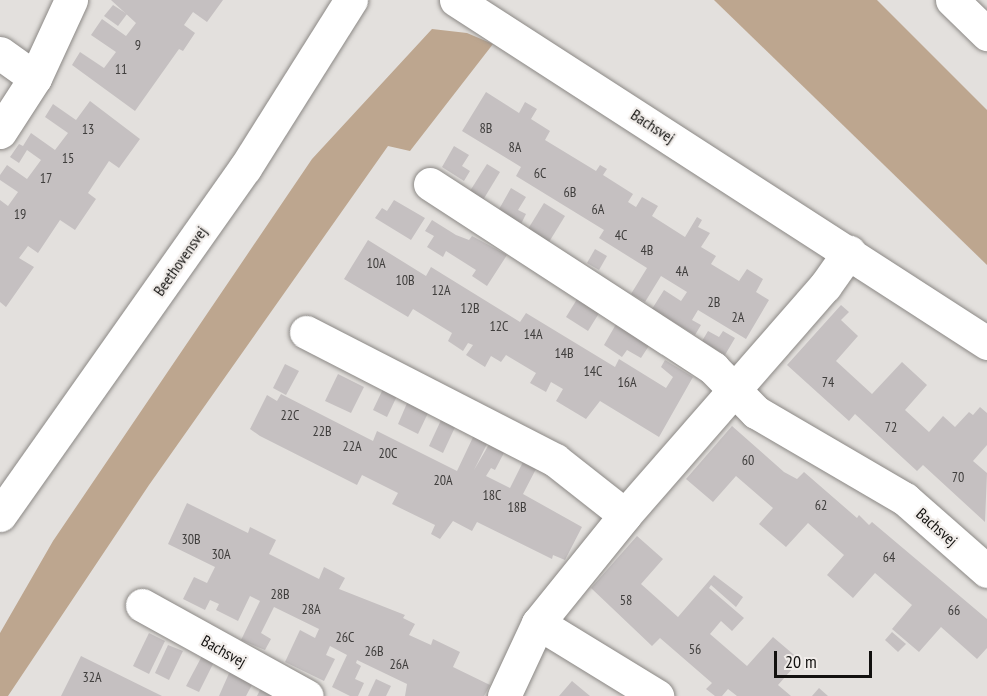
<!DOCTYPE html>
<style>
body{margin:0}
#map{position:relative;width:987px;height:696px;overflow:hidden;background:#e3e0dd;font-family:"PT Sans Narrow",sans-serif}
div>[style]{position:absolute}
.forest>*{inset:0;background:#bda68f}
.building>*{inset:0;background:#c5c0c1}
.roads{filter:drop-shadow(0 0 2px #8b8885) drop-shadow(0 0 2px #8b8885)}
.minor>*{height:33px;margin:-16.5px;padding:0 16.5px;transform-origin:16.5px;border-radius:16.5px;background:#fff}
span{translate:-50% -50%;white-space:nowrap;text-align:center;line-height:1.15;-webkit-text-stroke:4.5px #f1edea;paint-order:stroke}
.number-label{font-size:14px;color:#3f3d3c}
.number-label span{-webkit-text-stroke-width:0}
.street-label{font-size:16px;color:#12110f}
.scale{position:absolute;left:774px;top:651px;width:98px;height:27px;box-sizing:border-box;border:3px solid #12110f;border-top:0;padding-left:8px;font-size:18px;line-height:21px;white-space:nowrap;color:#12110f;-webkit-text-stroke:4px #f1edea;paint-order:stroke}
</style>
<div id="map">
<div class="forest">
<i style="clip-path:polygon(714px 0,877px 0,987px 110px,987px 265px)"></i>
<i style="clip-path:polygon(432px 29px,467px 33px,493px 44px,410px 151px,388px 146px,149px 485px,8px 696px,0 696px,0 633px,53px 541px,312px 159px)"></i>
</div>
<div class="building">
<i style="clip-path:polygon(111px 0,223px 0,207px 22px,193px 12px,184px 25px,195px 33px,183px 51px,179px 49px,135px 111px,72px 65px,80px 52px,104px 68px,116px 52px,91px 35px,102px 19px,126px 36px,136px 23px)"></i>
<i style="clip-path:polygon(113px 5px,127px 14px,118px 26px,104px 16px)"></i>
<i style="clip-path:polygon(486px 92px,519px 113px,525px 102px,537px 109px,531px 119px,550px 131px,545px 140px,596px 171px,600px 165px,607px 169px,603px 175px,633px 194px,628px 202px,636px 207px,642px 197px,658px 206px,652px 216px,685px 237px,697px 217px,702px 220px,698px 227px,710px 233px,701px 247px,716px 256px,711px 264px,739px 281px,747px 269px,763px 279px,756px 292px,769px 300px,746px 339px,698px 310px,692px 320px,701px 325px,695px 335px,652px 309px,664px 290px,681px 301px,687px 292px,661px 276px,645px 302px,631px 294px,647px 268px,599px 238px,604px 230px,516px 176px,521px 167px,462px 131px)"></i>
<i style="clip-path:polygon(90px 101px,140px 139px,119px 168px,109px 161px,88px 193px,96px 199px,75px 230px,60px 220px,38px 253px,28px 246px,19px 258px,34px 267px,6px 307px,0 302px,0 200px,8px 206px,18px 192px,0 180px,0 175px,7px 165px,27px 179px,41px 160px,27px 150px,19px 163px,10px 157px,19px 144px,23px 146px,31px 133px,55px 150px,68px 133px,45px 117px,53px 104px,76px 120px)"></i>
<i style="clip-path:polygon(454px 146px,469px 155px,462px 166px,470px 171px,464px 181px,442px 167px)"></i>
<i style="clip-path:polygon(487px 164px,500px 172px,483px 200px,470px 191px)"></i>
<i style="clip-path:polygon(511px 188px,526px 197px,518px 210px,526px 214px,521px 224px,498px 211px)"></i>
<i style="clip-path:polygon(394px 200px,425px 218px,411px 240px,375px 218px,382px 208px,387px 211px)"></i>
<i style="clip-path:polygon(544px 203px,565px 216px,549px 242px,528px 229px)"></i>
<i style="clip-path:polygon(432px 220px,456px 235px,469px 240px,472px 236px,507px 255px,487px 286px,472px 276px,476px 270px,446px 251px,443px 257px,427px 247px,434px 236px,425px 231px)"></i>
<i style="clip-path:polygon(368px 240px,426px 276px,431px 267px,520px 322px,526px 313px,615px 367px,619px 359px,666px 388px,673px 377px,661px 367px,665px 360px,693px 377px,659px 437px,600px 401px,586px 419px,556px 401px,563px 389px,551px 382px,546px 392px,530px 383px,536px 373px,506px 355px,501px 362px,491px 356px,485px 367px,466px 355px,473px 345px,468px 343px,463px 351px,448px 341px,452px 333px,413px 309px,408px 317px,344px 279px)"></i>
<i style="clip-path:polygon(595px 249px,607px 256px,599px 270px,587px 263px)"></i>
<i style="clip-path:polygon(579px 296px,601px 310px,588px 331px,566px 317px)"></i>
<i style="clip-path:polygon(841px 305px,849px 312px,841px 320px,858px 336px,836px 361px,872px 394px,902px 362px,927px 385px,905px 410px,929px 432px,943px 416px,955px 427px,969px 412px,973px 415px,980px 407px,987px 413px,987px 445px,973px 461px,987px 473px,985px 522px,923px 465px,917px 471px,855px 414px,849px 421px,787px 365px)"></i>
<i style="clip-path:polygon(619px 319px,652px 341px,641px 358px,627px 350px,622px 357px,604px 345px)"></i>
<i style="clip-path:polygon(708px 331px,719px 337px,723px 331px,735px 338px,725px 355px,702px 341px)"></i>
<i style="clip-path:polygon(285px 364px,299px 371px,286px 395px,273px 388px)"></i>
<i style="clip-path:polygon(338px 374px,364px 387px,351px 413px,325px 401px)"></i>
<i style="clip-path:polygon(383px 389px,397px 396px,387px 417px,373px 410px)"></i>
<i style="clip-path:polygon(281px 394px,373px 441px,377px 431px,457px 471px,475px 433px,489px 440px,474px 470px,491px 441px,506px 449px,495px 470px,491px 468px,486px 476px,510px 488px,524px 460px,537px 467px,523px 494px,582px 527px,565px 560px,553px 555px,552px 559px,477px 522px,472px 531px,453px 521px,440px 539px,431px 534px,435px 525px,392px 504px,398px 493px,362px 475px,357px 485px,260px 436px,250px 429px,267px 395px,277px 401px)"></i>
<i style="clip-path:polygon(408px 401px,429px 411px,418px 434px,398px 424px)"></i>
<i style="clip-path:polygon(442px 418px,456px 425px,443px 453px,429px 446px)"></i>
<i style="clip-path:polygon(732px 426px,784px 472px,797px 479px,804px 472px,857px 518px,859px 515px,869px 525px,872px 522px,987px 619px,987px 648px,977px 659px,941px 627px,919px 652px,892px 629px,912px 605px,875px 573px,853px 598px,827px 575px,844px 555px,808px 523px,786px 547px,759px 524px,773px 508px,736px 476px,713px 502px,686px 479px)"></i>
<i style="clip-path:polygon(187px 503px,248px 533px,250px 527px,276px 540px,269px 554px,319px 579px,324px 567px,345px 578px,339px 589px,405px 615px,403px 618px,415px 624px,409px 635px,431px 645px,433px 639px,460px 652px,453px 667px,490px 685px,484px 696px,405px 696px,407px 684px,357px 660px,356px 663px,361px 666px,355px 679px,364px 683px,358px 696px,350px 696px,332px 687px,347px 655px,330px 646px,326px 655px,335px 659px,324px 681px,285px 662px,300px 630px,315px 638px,319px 629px,274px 607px,261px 633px,271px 639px,265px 650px,241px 640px,260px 601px,250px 596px,238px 621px,216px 610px,219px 604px,210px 600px,205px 610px,183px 599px,194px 577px,207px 583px,215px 567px,168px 544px)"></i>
<i style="clip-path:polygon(637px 536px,663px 559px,641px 584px,678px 617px,714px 575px,743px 597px,736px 607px,711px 585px,709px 588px,744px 618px,732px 631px,721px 621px,710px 634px,747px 666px,773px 637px,800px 660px,778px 685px,791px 696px,737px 696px,728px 689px,722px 696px,715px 696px,706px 689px,712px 683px,660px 638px,652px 646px,591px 588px)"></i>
<i style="clip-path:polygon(892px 632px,906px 644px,898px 652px,885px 640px)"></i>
<i style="clip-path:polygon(149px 633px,165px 641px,149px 674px,133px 666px)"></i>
<i style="clip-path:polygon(168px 645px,183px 651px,169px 680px,155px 673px)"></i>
<i style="clip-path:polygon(81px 656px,162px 696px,61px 696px)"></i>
<i style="clip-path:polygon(202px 656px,214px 662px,199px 692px,186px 686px)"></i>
<i style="clip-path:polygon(230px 671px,253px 683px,246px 696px,219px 696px)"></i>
<i style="clip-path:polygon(376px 679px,391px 686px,386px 696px,368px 696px)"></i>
<i style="clip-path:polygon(572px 681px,590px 696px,559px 696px)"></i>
<i style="clip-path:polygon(262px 686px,276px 696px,257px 696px)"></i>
<i style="clip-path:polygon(819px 688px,828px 696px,812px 696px)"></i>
</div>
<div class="roads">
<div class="minor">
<i style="left:456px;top:0;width:632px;rotate:32.86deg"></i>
<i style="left:952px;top:0;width:49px;rotate:44.2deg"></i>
<i style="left:0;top:53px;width:43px;rotate:35.5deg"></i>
<i style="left:0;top:132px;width:64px;rotate:-57.1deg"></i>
<i style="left:35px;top:78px;width:86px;rotate:-65.2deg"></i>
<i style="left:430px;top:184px;width:338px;rotate:33deg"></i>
<i style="left:713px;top:368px;width:62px;rotate:45.7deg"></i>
<i style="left:756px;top:412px;width:173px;rotate:30.3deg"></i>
<i style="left:905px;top:499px;width:109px;rotate:41.3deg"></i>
<i style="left:306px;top:332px;width:280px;rotate:27.2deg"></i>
<i style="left:555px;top:460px;width:89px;rotate:38.2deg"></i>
<i style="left:0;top:515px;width:425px;rotate:-54.8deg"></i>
<i style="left:245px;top:168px;width:199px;rotate:-57.8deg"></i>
<i style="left:142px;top:605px;width:188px;rotate:28.9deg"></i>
<i style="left:538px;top:623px;width:140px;rotate:31.5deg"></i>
<i style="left:504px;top:696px;width:81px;rotate:-65deg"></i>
<i style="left:538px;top:623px;width:139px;rotate:-51.1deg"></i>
<i style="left:625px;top:515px;width:304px;rotate:-48.9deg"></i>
<i style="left:825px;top:286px;width:42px;rotate:-54.8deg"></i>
</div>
</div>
<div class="number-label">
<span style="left:138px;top:45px">9</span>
<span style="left:121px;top:69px">11</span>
<span style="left:486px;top:128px">8B</span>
<span style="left:88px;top:129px">13</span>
<span style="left:515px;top:147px">8A</span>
<span style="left:68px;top:158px">15</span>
<span style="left:540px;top:173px">6C</span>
<span style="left:46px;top:178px">17</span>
<span style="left:570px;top:192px">6B</span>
<span style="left:598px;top:209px">6A</span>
<span style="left:20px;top:214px">19</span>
<span style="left:621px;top:235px">4C</span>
<span style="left:647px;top:250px">4B</span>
<span style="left:376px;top:263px">10A</span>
<span style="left:682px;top:271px">4A</span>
<span style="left:405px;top:280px">10B</span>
<span style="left:441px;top:290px">12A</span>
<span style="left:714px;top:302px">2B</span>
<span style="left:470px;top:308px">12B</span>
<span style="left:738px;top:317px">2A</span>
<span style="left:499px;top:326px">12C</span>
<span style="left:533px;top:334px">14A</span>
<span style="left:564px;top:353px">14B</span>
<span style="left:593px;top:371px">14C</span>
<span style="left:627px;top:382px">16A</span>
<span style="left:828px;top:382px">74</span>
<span style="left:290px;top:415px">22C</span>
<span style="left:891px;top:427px">72</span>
<span style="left:322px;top:431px">22B</span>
<span style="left:352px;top:446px">22A</span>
<span style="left:388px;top:453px">20C</span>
<span style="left:748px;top:460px">60</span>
<span style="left:958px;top:477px">70</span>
<span style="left:443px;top:480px">20A</span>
<span style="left:492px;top:495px">18C</span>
<span style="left:821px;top:505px">62</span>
<span style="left:517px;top:507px">18B</span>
<span style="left:191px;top:539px">30B</span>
<span style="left:221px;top:554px">30A</span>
<span style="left:889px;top:557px">64</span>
<span style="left:280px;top:594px">28B</span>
<span style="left:626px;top:600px">58</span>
<span style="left:311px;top:609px">28A</span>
<span style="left:954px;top:610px">66</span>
<span style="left:345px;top:637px">26C</span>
<span style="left:695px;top:649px">56</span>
<span style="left:374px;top:651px">26B</span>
<span style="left:399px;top:664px">26A</span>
<span style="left:92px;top:677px">32A</span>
</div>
<div class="street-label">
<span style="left:653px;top:126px;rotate:33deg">Bachsvej</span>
<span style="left:180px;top:261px;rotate:-55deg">Beethovensvej</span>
<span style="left:937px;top:527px;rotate:41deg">Bachsvej</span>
<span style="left:224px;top:651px;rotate:29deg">Bachsvej</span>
</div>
<div class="scale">20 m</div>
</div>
